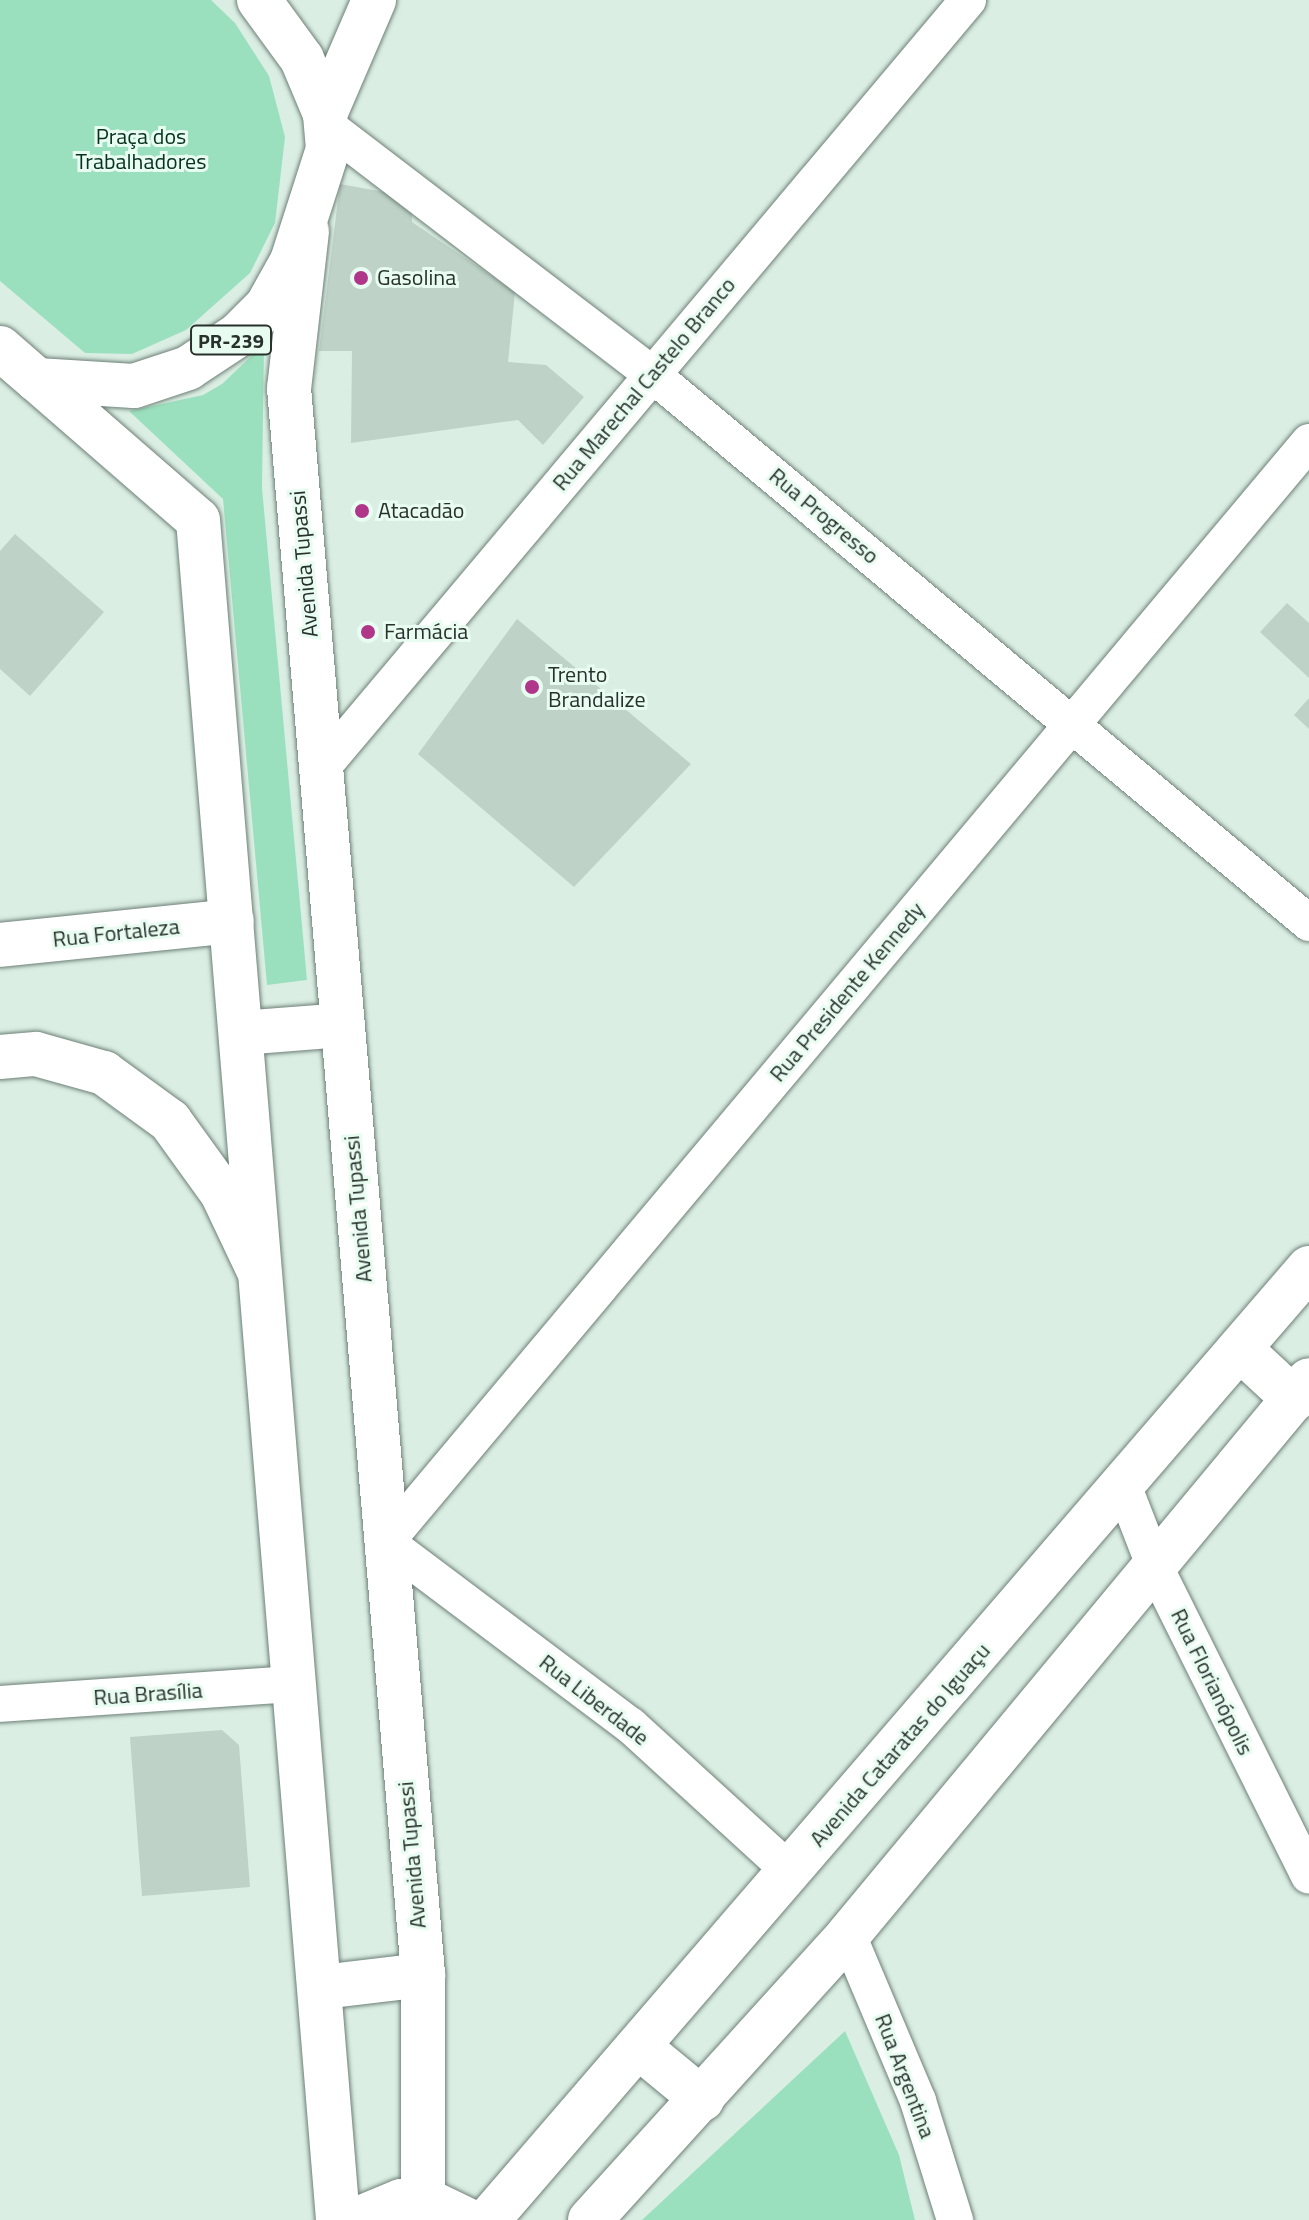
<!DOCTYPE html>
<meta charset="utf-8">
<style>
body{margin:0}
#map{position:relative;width:1309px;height:2220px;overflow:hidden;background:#dbeee4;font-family:"Titillium Web",sans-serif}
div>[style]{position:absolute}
.green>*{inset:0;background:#9be0be}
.building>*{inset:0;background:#bfd2c8}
.roads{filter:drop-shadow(0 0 2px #6e8077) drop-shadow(0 0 2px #6e8077)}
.minor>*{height:36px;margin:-18px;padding:0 18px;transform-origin:18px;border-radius:18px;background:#fff}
.tertiary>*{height:44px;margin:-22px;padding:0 22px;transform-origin:22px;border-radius:22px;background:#fff}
.secondary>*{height:44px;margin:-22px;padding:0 22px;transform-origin:22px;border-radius:22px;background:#fff}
.primary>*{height:44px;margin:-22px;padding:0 22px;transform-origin:22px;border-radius:22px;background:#fff}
.dots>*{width:22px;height:22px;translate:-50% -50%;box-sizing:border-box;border:4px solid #e8fcf1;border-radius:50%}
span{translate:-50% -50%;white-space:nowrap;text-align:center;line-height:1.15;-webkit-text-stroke:6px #e8fcf1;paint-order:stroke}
.shield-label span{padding:2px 6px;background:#e8fcf1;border:2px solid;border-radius:6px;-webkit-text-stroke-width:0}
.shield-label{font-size:20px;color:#29312d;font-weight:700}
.park-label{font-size:22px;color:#073222}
.poi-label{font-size:22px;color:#29312d}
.left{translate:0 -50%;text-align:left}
.street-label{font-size:22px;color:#29312d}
</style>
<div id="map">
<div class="green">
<i style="clip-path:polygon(0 0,211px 0,235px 23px,269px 76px,285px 137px,275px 223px,250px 273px,186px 330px,132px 354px,85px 353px,0 281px)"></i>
<i style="clip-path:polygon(264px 344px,262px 488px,307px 980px,267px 985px,223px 499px,129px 411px,203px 395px,222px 384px)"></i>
<i style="clip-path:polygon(845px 2031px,899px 2155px,915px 2220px,642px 2220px)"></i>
</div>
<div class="building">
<i style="clip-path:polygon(340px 184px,412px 197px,412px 222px,515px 292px,508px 362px,546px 365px,584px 397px,543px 445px,518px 420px,351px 443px,352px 351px,319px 351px)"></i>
<i style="clip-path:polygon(15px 534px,104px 612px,30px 696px,0 669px,0 551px)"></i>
<i style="clip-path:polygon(1287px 603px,1309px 623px,1309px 678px,1260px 632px)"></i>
<i style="clip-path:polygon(517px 619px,691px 764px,574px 887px,418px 754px)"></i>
<i style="clip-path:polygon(1309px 698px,1309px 729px,1294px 715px)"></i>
<i style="clip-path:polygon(222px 1730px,239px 1745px,250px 1887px,142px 1896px,130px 1737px)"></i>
</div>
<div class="roads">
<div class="minor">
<i style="left:326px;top:125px;width:412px;rotate:37.4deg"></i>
<i style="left:653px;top:375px;width:855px;rotate:39.87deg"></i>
<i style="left:321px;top:769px;width:1005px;rotate:-49.92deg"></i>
<i style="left:1123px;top:1485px;width:86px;rotate:68.8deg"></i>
<i style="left:1154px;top:1565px;width:347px;rotate:63.5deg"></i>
<i style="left:0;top:1704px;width:297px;rotate:-3.9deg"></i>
<i style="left:791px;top:1872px;width:217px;rotate:-137.6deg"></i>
<i style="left:631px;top:1726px;width:306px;rotate:-143.1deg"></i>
<i style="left:386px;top:1542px;width:1436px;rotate:-50deg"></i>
<i style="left:848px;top:1935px;width:180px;rotate:67.1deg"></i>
<i style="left:918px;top:2101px;width:125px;rotate:72.7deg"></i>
</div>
<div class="tertiary">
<i style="left:0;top:945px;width:233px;rotate:-5.9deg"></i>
<i style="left:0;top:1057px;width:36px;rotate:-5deg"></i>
<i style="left:36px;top:1054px;width:71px;rotate:15.6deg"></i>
<i style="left:104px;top:1073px;width:82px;rotate:36deg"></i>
<i style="left:170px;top:1121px;width:89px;rotate:54.2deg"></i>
<i style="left:222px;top:1193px;width:84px;rotate:64.7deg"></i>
<i style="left:1240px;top:1349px;width:74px;rotate:42.8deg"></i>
<i style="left:639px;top:2047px;width:82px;rotate:39.5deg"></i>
<i style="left:488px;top:2220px;width:1257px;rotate:-49.23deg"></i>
<i style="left:590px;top:2220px;width:384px;rotate:-47.8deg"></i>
<i style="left:848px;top:1935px;width:721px;rotate:-50.29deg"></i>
</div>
<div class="secondary">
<i style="left:307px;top:231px;width:158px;rotate:96.5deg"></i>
<i style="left:289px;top:388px;width:1593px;rotate:85.17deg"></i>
<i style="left:423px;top:1975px;width:227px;rotate:90deg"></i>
<i style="left:37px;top:380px;width:213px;rotate:41deg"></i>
<i style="left:198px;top:520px;width:1706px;rotate:85.29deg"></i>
<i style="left:241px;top:1033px;width:101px;rotate:-4.5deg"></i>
<i style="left:322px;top:1987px;width:102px;rotate:-6.8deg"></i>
<i style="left:355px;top:2220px;width:50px;rotate:-22.4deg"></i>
<i style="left:401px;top:2201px;width:29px;rotate:2deg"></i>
<i style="left:430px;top:2202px;width:41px;rotate:25.9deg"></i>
</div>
<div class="primary">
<i style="left:325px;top:114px;width:124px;rotate:-66.7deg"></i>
<i style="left:0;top:348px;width:49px;rotate:40.9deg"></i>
<i style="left:37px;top:380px;width:97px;rotate:3.5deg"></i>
<i style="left:134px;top:386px;width:57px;rotate:-18.4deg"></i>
<i style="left:188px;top:368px;width:60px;rotate:-33.4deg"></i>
<i style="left:238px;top:335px;width:41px;rotate:-45deg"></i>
<i style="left:267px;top:306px;width:51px;rotate:-60.9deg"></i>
<i style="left:292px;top:261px;width:118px;rotate:-72.2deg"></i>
<i style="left:328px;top:149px;width:35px;rotate:-95deg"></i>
<i style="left:325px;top:114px;width:60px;rotate:-112.7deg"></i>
<i style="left:302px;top:59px;width:73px;rotate:-126.1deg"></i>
</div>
</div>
<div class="dots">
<i style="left:361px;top:278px;background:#b0368a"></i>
<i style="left:362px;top:511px;background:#b0368a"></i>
<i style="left:368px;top:632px;background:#b0368a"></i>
<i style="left:532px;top:687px;background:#b0368a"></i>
</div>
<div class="shield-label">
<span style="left:231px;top:340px">PR-239</span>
</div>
<div class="park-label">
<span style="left:141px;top:149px">Praça dos<br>Trabalhadores</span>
</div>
<div class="poi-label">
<span class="left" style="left:377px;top:278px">Gasolina</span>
<span class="left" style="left:378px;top:511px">Atacadão</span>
<span class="left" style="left:384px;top:632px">Farmácia</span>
<span class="left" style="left:548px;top:687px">Trento<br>Brandalize</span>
</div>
<div class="street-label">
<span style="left:644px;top:384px;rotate:-50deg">Rua Marechal Castelo Branco</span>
<span style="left:824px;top:516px;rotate:40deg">Rua Progresso</span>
<span style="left:304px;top:564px;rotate:-95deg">Avenida Tupassi</span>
<span style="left:116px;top:933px;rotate:-6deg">Rua Fortaleza</span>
<span style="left:847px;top:992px;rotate:-50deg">Rua Presidente Kennedy</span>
<span style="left:358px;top:1209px;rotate:-95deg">Avenida Tupassi</span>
<span style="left:1212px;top:1682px;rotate:64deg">Rua Florianópolis</span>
<span style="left:148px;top:1694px;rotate:-4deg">Rua Brasília</span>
<span style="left:594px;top:1700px;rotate:38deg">Rua Liberdade</span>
<span style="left:900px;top:1745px;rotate:-49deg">Avenida Cataratas do Iguaçu</span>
<span style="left:412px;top:1855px;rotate:-95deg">Avenida Tupassi</span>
<span style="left:905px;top:2076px;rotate:69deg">Rua Argentina</span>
</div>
</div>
